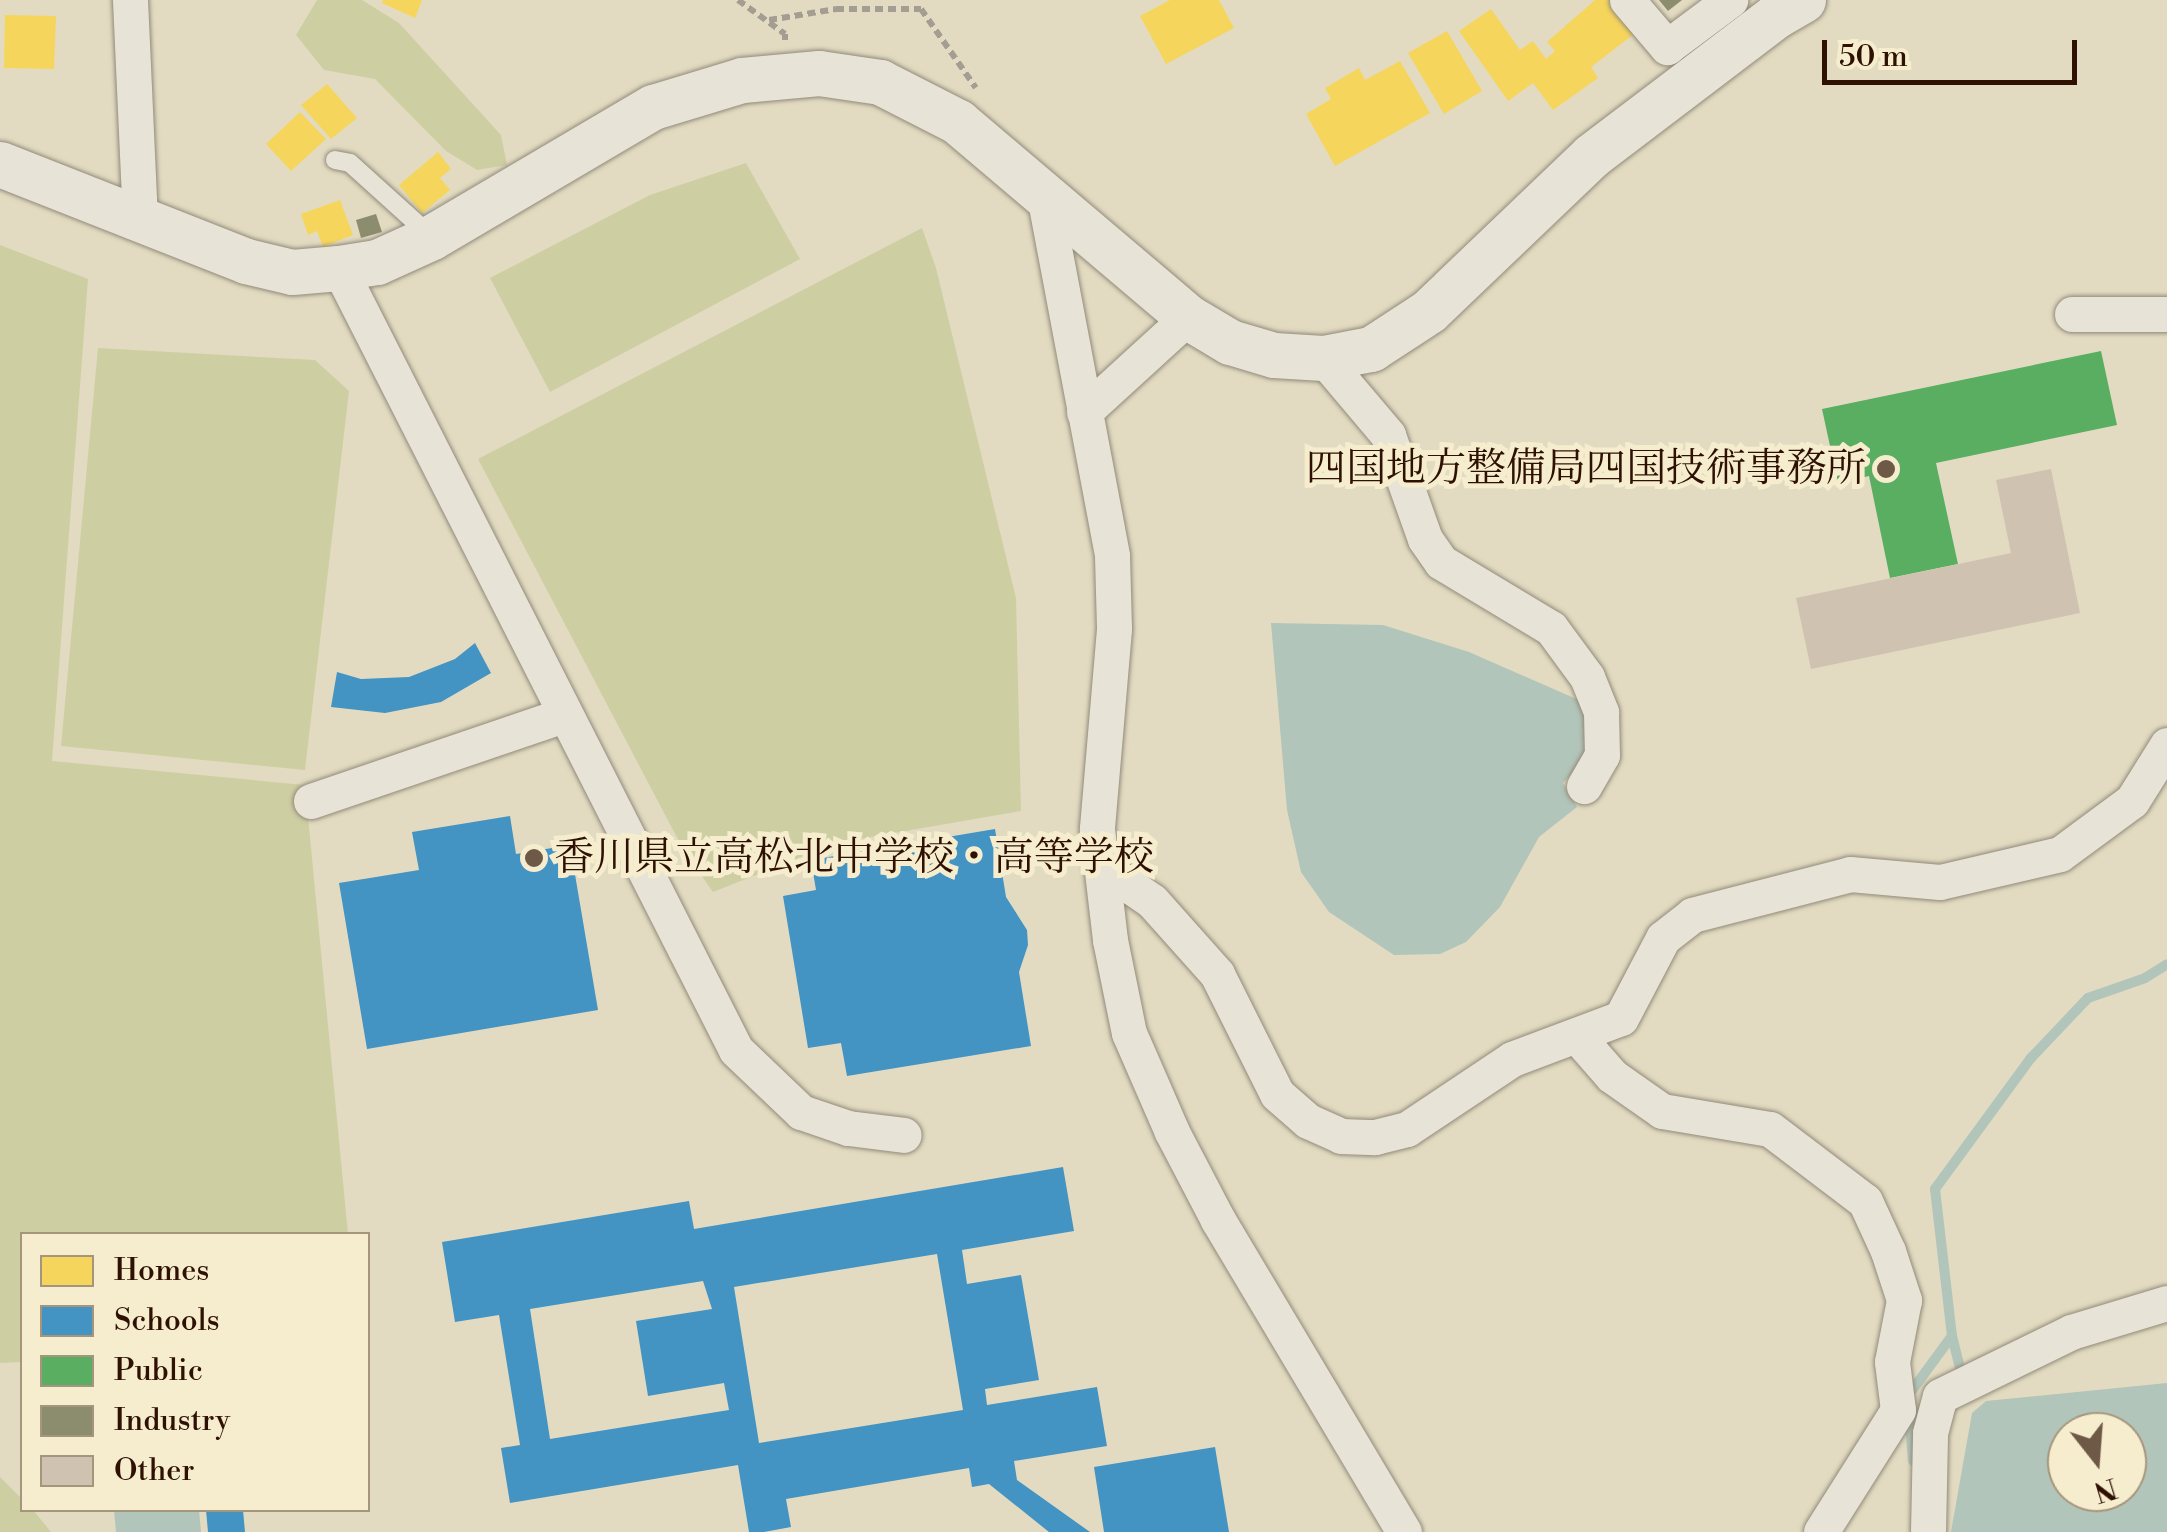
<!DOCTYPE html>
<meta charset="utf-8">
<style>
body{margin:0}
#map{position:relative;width:2167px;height:1532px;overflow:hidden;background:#e2dbc1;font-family:"Libre Bodoni","Noto Serif JP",serif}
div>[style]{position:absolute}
.green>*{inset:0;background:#cecea3}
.water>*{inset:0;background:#b2c5ba}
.homes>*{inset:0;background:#f6d55c}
.schools>*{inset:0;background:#4393c3}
.public>*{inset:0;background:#5aae61}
.industry>*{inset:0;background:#8c8c6e}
.stream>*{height:10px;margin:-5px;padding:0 5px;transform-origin:5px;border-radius:5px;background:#b2c5ba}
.building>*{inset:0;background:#cfc2b0}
.path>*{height:6px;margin-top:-3px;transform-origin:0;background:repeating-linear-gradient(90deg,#a49e92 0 8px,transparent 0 13px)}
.roads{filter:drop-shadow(0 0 2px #928a7a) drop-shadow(0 0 2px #928a7a)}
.service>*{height:18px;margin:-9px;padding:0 9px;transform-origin:9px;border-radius:9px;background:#e7e4d7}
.minor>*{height:35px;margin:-17.5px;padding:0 17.5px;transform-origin:17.5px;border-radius:17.5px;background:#e7e4d7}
.tertiary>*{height:45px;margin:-22.5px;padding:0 22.5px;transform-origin:22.5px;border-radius:22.5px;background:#e7e4d7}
.dots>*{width:28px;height:28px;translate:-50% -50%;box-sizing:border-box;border:5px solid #f5edce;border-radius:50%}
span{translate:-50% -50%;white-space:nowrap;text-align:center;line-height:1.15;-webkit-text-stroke:10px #f5edce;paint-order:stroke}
.poi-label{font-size:40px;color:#2f1104}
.right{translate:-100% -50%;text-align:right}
.left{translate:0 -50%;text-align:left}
.legend{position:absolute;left:20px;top:1232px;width:350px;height:280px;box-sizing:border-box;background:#f5edce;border:2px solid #a6957d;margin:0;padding:12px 18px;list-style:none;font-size:30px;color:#2f1104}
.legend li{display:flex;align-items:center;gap:20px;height:50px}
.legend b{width:50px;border:2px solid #a6957d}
.north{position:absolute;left:2047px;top:1412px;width:100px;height:100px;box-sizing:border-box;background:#f5edce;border:2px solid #a6957d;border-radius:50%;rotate:163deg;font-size:28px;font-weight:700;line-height:40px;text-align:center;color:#2f1104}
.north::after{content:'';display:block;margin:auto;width:35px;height:45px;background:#6e5846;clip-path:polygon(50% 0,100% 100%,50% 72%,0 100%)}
.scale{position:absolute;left:1822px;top:40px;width:255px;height:45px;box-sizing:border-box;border:5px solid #2f1104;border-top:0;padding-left:12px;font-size:30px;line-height:35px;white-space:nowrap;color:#2f1104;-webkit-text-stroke:8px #f5edce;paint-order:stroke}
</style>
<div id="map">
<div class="green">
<i style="clip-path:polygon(317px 0,362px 0,399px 23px,501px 135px,507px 165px,477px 170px,446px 151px,375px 79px,324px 70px,296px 35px)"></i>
<i style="clip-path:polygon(746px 163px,800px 259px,550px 392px,490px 278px,650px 195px)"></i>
<i style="clip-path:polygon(922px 228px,936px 268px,1016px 598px,1021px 811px,836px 843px,713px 892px,683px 849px,478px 459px)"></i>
<i style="clip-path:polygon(0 245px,88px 279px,52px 761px,305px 785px,348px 1234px,22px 1234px,22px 1362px,0 1363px)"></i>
<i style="clip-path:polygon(98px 348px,315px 360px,349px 391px,305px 770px,61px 746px)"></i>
<i style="clip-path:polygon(0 1477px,22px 1499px,22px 1510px,33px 1510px,51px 1532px,0 1532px)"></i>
</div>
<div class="water">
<i style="clip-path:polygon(1271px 623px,1383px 625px,1469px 652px,1590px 705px,1593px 750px,1563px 783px,1577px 807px,1539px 837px,1500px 907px,1466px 942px,1440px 954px,1394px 955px,1329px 912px,1301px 872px,1287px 810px)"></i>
<i style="clip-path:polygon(evenodd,2167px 1383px,2167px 1532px,1951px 1532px,1972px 1413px,1986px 1401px,2167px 1383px,2127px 1432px,2127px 1492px,2067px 1492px,2067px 1432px,2127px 1432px)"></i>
<i style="clip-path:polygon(114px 1510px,199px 1510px,201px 1532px,116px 1532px)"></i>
</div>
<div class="homes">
<i style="clip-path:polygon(383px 0,422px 0,415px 18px,382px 3px)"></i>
<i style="clip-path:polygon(1170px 0,1219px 0,1234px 28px,1166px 64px,1140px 16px)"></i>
<i style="clip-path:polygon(1595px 0,1615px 0,1638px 31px,1591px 67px,1598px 78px,1553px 110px,1533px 83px,1508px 101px,1459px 31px,1491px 9px,1520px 50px,1533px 41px,1546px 59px,1555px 51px,1547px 42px)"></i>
<i style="clip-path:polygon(5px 15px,56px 16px,54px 69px,4px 68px)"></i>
<i style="clip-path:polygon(1447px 31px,1482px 91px,1444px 114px,1408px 53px)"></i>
<i style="clip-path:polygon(1400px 61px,1430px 113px,1335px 166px,1306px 114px,1331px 99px,1325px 88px,1359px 68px,1365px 80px)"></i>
<i style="clip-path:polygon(327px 84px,357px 118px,331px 139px,301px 105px)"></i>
<i style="clip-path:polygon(300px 112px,326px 139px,291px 171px,266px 144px)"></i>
<i style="clip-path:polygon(438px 152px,451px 169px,440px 178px,450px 190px,422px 213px,399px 185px)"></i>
<i style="clip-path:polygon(340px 200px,353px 235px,323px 247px,317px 231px,308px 235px,301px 214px)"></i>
</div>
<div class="schools">
<i style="clip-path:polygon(475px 643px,491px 673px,441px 702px,385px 713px,331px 707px,337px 672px,361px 679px,409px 677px,455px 659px)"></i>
<i style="clip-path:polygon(510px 816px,516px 854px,570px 845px,598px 1010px,367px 1049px,339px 883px,419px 870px,412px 832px)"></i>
<i style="clip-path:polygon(995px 829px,1006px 897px,1027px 930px,1028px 945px,1019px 972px,1031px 1046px,847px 1076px,841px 1043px,808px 1048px,783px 896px,816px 890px,811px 860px)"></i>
<i style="clip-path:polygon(evenodd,1063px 1167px,1074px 1231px,962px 1250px,967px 1284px,1021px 1275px,1039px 1380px,985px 1389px,987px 1405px,1097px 1387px,1107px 1446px,1014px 1461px,1017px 1480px,1090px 1532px,1049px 1532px,989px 1484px,972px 1487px,969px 1468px,786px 1499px,791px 1527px,764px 1532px,749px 1532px,738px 1465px,510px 1503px,501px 1448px,520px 1445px,499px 1315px,455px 1322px,442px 1242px,689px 1201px,694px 1229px,1063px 1167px,937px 1254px,963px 1410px,759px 1443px,734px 1287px,937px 1254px,1063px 1167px,703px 1281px,712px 1309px,636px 1321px,648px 1396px,724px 1383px,729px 1410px,550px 1439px,530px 1309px,703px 1281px)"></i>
<i style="clip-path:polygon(1215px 1447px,1229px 1532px,1104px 1532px,1094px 1467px)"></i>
<i style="clip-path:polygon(206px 1510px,243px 1510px,245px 1532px,208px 1532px)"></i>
</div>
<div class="public">
<i style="clip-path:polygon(2101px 351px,2117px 425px,1936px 463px,1958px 564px,1890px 578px,1869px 476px,1838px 483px,1822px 409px)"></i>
</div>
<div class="industry">
<i style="clip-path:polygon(1659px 0,1682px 0,1668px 11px)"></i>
<i style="clip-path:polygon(376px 214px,382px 232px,361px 238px,356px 220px)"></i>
</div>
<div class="stream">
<i style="left:1952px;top:1336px;width:36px;rotate:76deg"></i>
<i style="left:1913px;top:1389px;width:66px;rotate:-53.7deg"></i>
<i style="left:1952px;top:1336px;width:148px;rotate:-96.6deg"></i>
<i style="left:1935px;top:1189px;width:162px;rotate:-53.8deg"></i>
<i style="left:2031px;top:1058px;width:83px;rotate:-46.5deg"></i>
<i style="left:2088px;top:998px;width:60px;rotate:-19.3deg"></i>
<i style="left:2145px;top:978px;width:26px;rotate:-32deg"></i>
<i style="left:1910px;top:1426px;width:35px;rotate:85deg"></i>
</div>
<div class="building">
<i style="clip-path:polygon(2051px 469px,2080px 613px,1811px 669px,1796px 598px,2011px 553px,1996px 480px)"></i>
</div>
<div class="path">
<i style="left:738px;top:0;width:58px;rotate:35.9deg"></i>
<i style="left:785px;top:34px;width:6px;rotate:90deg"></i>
<i style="left:769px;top:20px;width:68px;rotate:-9.3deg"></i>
<i style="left:836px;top:9px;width:85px"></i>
<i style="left:921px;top:9px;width:96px;rotate:55.2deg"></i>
</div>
<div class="roads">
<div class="service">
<i style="left:335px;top:160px;width:15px;rotate:11deg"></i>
<i style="left:350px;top:163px;width:110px;rotate:42.1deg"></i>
</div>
<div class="minor">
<i style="left:130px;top:0;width:219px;rotate:87.4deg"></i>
<i style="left:1627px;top:0;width:62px;rotate:49.6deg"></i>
<i style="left:1667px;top:47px;width:79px;rotate:-36.7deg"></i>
<i style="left:1044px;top:195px;width:367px;rotate:79.3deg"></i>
<i style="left:1112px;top:556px;width:73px;rotate:88.4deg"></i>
<i style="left:1114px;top:629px;width:201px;rotate:94.9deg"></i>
<i style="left:1097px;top:829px;width:112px;rotate:83.3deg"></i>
<i style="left:1110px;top:940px;width:95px;rotate:78.5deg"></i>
<i style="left:1129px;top:1033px;width:108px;rotate:66.5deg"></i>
<i style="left:1172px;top:1132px;width:99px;rotate:62.4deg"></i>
<i style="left:1218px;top:1220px;width:363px;rotate:59.2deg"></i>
<i style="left:339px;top:268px;width:877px;rotate:63.08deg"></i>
<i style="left:736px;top:1050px;width:90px;rotate:43.6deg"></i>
<i style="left:801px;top:1112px;width:50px;rotate:18.8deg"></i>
<i style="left:848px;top:1128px;width:56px;rotate:7.1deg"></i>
<i style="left:2072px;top:314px;width:95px"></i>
<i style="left:1323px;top:358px;width:101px;rotate:49.8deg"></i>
<i style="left:1388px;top:435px;width:110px;rotate:70.4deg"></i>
<i style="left:1425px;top:539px;width:28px;rotate:55deg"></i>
<i style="left:1441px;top:562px;width:128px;rotate:31deg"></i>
<i style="left:1551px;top:628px;width:61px;rotate:53.7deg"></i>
<i style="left:1587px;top:677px;width:38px;rotate:68deg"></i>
<i style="left:1601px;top:712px;width:43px;rotate:88.7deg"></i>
<i style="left:1602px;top:755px;width:36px;rotate:120deg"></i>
<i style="left:1084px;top:412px;width:141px;rotate:-42.4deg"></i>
<i style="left:311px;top:801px;width:266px;rotate:-18.8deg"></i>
<i style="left:1101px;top:866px;width:62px;rotate:34.5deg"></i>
<i style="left:1152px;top:901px;width:98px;rotate:48.3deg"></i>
<i style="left:1217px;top:974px;width:134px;rotate:63.4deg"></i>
<i style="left:1277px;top:1094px;width:41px;rotate:41.1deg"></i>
<i style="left:1308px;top:1121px;width:36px;rotate:24deg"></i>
<i style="left:1341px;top:1136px;width:34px;rotate:2deg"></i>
<i style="left:1375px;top:1137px;width:33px;rotate:-14deg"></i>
<i style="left:1407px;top:1129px;width:126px;rotate:-33.7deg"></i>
<i style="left:1512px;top:1059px;width:116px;rotate:-20.6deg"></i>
<i style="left:1621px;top:1018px;width:90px;rotate:-62.3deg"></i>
<i style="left:1663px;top:938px;width:37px;rotate:-38deg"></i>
<i style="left:1692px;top:915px;width:163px;rotate:-14.5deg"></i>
<i style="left:1850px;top:874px;width:90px;rotate:5.1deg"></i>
<i style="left:1940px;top:882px;width:123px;rotate:-13.1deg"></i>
<i style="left:2060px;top:854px;width:89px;rotate:-36.4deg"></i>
<i style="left:2132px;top:801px;width:66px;rotate:-58deg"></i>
<i style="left:1577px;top:1036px;width:53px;rotate:48.8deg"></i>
<i style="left:1612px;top:1076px;width:61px;rotate:35deg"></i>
<i style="left:1662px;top:1111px;width:109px;rotate:9.5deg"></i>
<i style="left:1770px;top:1129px;width:119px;rotate:37.2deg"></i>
<i style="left:1865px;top:1201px;width:55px;rotate:65.3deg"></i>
<i style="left:1888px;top:1251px;width:52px;rotate:71.9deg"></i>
<i style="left:1904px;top:1300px;width:63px;rotate:101deg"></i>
<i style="left:1892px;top:1362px;width:48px;rotate:82.9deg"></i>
<i style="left:1898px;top:1410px;width:144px;rotate:122.3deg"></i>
<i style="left:1928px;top:1532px;width:99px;rotate:-88.8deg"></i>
<i style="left:1930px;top:1433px;width:38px;rotate:-75deg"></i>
<i style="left:1940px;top:1396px;width:146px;rotate:-26deg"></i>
<i style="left:2071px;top:1332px;width:100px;rotate:-16.8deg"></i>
</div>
<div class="tertiary">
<i style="left:0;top:164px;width:264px;rotate:21.5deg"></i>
<i style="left:246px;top:261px;width:47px;rotate:13.4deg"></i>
<i style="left:292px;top:272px;width:47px;rotate:-4.9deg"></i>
<i style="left:339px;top:268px;width:38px;rotate:-9deg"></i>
<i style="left:377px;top:262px;width:60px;rotate:-24.4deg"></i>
<i style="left:432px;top:237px;width:256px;rotate:-30.5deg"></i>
<i style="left:653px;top:107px;width:93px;rotate:-16.9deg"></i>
<i style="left:742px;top:80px;width:77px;rotate:-5.2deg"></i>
<i style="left:819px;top:73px;width:62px;rotate:8.4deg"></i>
<i style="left:880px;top:82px;width:88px;rotate:27.1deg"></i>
<i style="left:958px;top:122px;width:302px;rotate:40.3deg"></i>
<i style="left:1188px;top:317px;width:49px;rotate:30.8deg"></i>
<i style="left:1230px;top:342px;width:46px;rotate:16.5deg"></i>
<i style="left:1274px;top:355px;width:49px;rotate:3.5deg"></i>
<i style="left:1323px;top:358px;width:49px;rotate:-10.6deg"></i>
<i style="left:1371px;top:349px;width:69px;rotate:-33.2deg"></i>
<i style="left:1429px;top:311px;width:224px;rotate:-43.7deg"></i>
<i style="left:1591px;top:156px;width:233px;rotate:-37.2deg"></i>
<i style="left:1777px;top:15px;width:30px;rotate:-30deg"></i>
</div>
</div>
<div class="dots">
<i style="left:1886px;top:469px;background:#6e5846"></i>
<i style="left:534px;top:858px;background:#6e5846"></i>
</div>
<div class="poi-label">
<span class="right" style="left:1866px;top:469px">四国地方整備局四国技術事務所</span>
<span class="left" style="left:554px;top:858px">香川県立高松北中学校・高等学校</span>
</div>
<ul class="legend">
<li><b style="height:28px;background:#f6d55c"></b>Homes</li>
<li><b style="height:28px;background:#4393c3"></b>Schools</li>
<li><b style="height:28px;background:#5aae61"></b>Public</li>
<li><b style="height:28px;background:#8c8c6e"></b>Industry</li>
<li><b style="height:28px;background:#cfc2b0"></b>Other</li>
</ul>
<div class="north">N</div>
<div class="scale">50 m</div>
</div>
